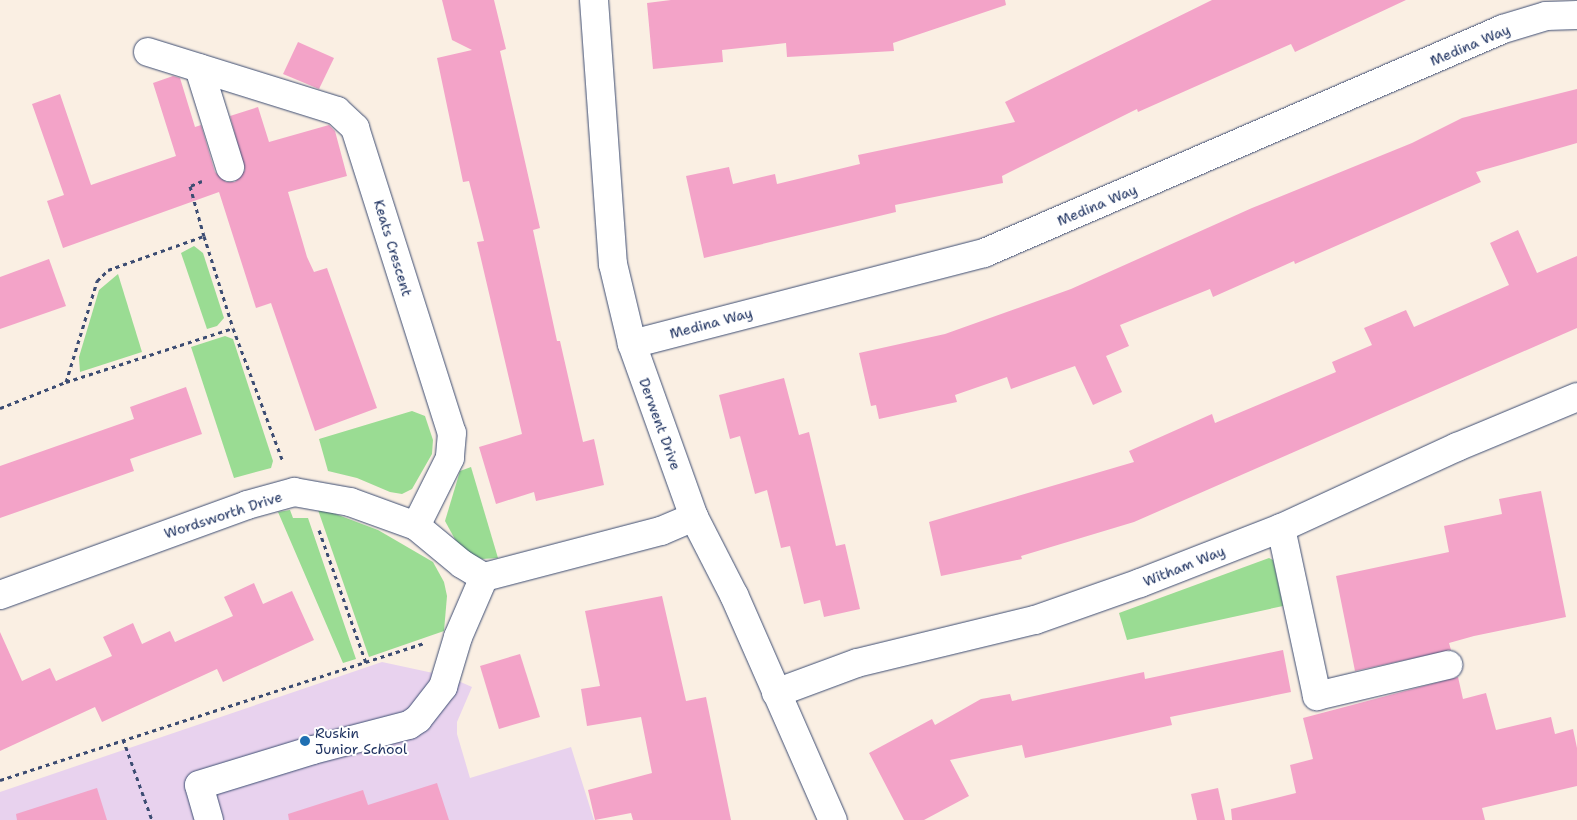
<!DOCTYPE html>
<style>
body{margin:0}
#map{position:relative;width:1577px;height:820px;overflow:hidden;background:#faefe3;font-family:"Shantell Sans",sans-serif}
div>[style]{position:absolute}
.built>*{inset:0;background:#e8d2ee}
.green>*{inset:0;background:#9adc93}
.building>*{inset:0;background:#f3a3c8}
.path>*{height:3px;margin-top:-1.5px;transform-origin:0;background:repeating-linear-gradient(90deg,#3c4c72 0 4px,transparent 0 8px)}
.roads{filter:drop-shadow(0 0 1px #3c4c72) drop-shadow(0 0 1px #3c4c72)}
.minor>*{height:28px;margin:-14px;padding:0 14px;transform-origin:14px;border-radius:14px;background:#fff}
.dots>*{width:14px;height:14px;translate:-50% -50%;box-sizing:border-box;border:2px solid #fff;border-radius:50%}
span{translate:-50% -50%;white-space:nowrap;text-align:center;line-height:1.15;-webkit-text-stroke:4px #fff;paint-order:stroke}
.street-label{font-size:14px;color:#1b2f5e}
.poi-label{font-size:14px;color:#1b2f5e}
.left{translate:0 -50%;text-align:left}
</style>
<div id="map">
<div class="built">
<i style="clip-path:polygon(382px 662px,447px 676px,472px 687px,457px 722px,457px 734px,470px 778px,571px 747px,594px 820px,0 820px,0 792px)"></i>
</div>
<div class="green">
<i style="clip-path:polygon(194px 246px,203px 253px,224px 318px,217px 326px,207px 329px,181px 253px)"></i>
<i style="clip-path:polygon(118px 274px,142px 352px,80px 372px,79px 357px,99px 290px)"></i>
<i style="clip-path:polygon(225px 336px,233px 339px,273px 461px,271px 468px,234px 478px,191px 347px)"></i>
<i style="clip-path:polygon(412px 411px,425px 416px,433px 440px,432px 454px,412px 489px,402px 494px,390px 492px,357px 478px,328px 471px,319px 439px)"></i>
<i style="clip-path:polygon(471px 467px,498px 558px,482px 559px,472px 555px,457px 543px,445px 521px,460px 471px)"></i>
<i style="clip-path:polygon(317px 507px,378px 530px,433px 562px,444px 582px,447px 596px,444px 631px,369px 657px)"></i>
<i style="clip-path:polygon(290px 510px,293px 518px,308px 518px,356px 659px,343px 663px,278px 512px)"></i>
<i style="clip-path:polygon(1269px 558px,1273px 560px,1283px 606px,1127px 640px,1119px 613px)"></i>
</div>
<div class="building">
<i style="clip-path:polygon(442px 0,494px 0,506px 49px,500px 51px,540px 228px,533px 230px,557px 341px,560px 341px,583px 442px,594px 439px,604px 485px,536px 501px,534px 492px,496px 504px,479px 447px,522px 434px,477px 242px,484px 241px,469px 181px,463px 182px,437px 58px,472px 50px,452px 40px)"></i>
<i style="clip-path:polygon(671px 0,1005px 0,1006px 5px,893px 43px,894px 51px,787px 57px,786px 43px,722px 50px,723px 62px,653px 69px,647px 3px)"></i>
<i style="clip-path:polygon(1212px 0,1406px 0,1295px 52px,1291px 44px,1138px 112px,1137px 109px,1002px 176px,1003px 183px,895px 205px,896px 212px,704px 258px,686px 176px,729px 167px,733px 184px,775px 174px,777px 184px,860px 164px,858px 155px,1015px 122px,1005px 102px)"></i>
<i style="clip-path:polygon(298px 42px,334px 58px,319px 89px,283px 74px)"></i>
<i style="clip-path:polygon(173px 76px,180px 78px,195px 127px,201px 125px,215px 172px,226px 182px,235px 182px,245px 170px,230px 116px,258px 107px,269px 142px,329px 125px,335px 131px,347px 176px,288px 192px,307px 257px,314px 272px,327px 268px,377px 408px,315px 431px,271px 303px,256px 308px,219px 192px,63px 248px,47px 201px,64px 195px,32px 104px,60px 94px,91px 185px,176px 156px,153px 83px)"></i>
<i style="clip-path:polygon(1577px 89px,1577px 143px,1476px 172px,1481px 182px,1295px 264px,1294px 261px,1213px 297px,1210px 289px,1120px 325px,1129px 346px,1106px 356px,1122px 392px,1093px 405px,1075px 366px,1011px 389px,1007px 377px,955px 395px,957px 402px,879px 419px,876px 405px,871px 406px,859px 353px,945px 334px,1071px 289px,1252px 208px,1412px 143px,1462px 118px)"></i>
<i style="clip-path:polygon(1518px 230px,1537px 273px,1577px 256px,1577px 328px,1134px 522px,1021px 556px,1022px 559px,941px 576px,929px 522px,1134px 462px,1129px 451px,1212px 414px,1215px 423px,1336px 372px,1332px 362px,1372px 345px,1364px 328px,1406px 310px,1414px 327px,1509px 285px,1490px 243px)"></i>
<i style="clip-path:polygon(49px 259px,66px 306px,0 329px,0 277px)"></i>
<i style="clip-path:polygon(784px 378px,799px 435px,809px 432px,836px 546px,845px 544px,860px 609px,824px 617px,820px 600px,804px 604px,790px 546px,781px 548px,767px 490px,755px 494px,740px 436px,730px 439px,719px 395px)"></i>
<i style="clip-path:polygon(186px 387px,202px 434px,130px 459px,134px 471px,0 518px,0 466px,134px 419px,130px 407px)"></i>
<i style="clip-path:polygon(1541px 491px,1566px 617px,1474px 636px,1449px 643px,1451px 650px,1355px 671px,1336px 576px,1449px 552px,1444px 526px,1502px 514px,1499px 499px)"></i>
<i style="clip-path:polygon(254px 583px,263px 604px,292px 591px,314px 640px,223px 682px,217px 669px,102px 722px,95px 707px,0 751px,0 632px,22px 681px,50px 668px,56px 681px,112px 656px,103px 637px,133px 623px,142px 644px,170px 631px,175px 642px,233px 616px,224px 597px)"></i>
<i style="clip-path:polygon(662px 596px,686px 701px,706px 697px,731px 820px,633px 820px,631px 813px,595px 820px,588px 790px,652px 773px,641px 717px,587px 726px,581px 689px,600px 686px,585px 611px)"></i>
<i style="clip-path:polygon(1283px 650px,1291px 692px,1170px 717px,1172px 725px,1057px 751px,1025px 758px,1022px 745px,950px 760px,969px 796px,924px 820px,904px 820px,869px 753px,932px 719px,935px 725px,981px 699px,1010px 694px,1012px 701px,1144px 672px,1145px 679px)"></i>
<i style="clip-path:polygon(520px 654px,540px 717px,499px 729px,480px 666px)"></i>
<i style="clip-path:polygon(1458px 677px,1463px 699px,1486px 693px,1496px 730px,1551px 717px,1555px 734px,1573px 729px,1577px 748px,1577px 786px,1482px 808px,1485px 820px,1232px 820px,1231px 809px,1296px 793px,1290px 765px,1313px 759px,1303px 718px)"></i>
<i style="clip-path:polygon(437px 783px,449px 820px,289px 820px,288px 814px,363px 790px,368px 805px)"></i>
<i style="clip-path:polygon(97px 788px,107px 820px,17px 820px,16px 814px)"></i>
<i style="clip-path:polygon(1218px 788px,1225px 820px,1197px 820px,1191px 794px)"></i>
</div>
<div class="path">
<i style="left:202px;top:181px;width:13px;rotate:157deg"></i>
<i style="left:190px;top:186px;width:52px;rotate:74.4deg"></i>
<i style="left:204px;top:236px;width:96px;rotate:72.5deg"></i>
<i style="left:233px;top:328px;width:143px;rotate:69.5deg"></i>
<i style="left:66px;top:382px;width:106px;rotate:-72.9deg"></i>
<i style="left:97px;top:281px;width:16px;rotate:-45deg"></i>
<i style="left:108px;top:270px;width:102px;rotate:-19.5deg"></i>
<i style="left:0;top:408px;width:71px;rotate:-21.5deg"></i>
<i style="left:66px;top:382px;width:176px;rotate:-17.9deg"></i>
<i style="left:319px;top:530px;width:141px;rotate:70.5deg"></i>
<i style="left:123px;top:739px;width:86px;rotate:70.3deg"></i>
<i style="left:0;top:780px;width:445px;rotate:-17.9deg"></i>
</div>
<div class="roads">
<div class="minor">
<i style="left:594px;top:0;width:265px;rotate:85.9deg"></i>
<i style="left:613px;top:264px;width:82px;rotate:76.6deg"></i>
<i style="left:632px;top:344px;width:184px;rotate:70.3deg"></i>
<i style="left:694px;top:517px;width:88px;rotate:62.9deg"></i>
<i style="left:734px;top:595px;width:246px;rotate:66.3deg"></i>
<i style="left:148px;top:52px;width:198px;rotate:17.3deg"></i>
<i style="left:337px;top:111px;width:25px;rotate:43deg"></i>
<i style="left:355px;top:128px;width:320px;rotate:72.4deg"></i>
<i style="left:452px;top:433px;width:25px;rotate:95deg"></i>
<i style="left:450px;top:458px;width:76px;rotate:116.6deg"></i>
<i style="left:199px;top:68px;width:104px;rotate:72.6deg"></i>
<i style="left:632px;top:344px;width:364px;rotate:-14.5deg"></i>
<i style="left:984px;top:253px;width:565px;rotate:-23.34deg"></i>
<i style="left:1503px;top:29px;width:45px;rotate:-16.8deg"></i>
<i style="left:1546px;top:16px;width:31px;rotate:-2deg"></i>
<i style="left:1281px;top:528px;width:172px;rotate:77.9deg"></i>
<i style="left:1317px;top:696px;width:135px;rotate:-13.3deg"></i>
<i style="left:0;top:595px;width:263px;rotate:-20deg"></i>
<i style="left:247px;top:505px;width:49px;rotate:-15.5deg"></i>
<i style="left:294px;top:492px;width:57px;rotate:10.1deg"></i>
<i style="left:350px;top:502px;width:70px;rotate:20deg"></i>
<i style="left:416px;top:526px;width:60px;rotate:39.6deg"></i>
<i style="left:462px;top:564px;width:26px;rotate:31deg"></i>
<i style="left:484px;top:577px;width:183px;rotate:-14.6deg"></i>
<i style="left:661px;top:531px;width:36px;rotate:-23deg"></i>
<i style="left:776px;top:693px;width:86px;rotate:-20.3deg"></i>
<i style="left:857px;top:663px;width:183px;rotate:-13.6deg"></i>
<i style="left:1035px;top:620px;width:111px;rotate:-19.4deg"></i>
<i style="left:1140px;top:583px;width:151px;rotate:-21.3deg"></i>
<i style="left:1281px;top:528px;width:194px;rotate:-24.7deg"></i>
<i style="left:1457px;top:447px;width:130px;rotate:-22.6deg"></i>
<i style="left:209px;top:820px;width:36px;rotate:-106deg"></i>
<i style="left:199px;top:785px;width:119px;rotate:-17.1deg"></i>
<i style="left:313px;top:750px;width:99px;rotate:-14.6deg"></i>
<i style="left:409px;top:725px;width:11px;rotate:-34deg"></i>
<i style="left:418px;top:719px;width:41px;rotate:-52deg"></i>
<i style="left:443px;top:687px;width:52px;rotate:-73.3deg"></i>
<i style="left:458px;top:637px;width:65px;rotate:-66.6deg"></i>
</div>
</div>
<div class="dots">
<i style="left:305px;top:741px;background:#1f6fb2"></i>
</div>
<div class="street-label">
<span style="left:1470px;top:45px;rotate:-23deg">Medina Way</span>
<span style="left:1097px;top:205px;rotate:-23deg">Medina Way</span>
<span style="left:393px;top:248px;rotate:73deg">Keats Crescent</span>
<span style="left:711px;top:323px;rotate:-15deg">Medina Way</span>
<span style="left:660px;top:424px;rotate:70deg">Derwent Drive</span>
<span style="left:223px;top:515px;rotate:-18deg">Wordsworth Drive</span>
<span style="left:1184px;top:566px;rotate:-22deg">Witham Way</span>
</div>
<div class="poi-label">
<span class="left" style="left:315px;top:741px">Ruskin<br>Junior School</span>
</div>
</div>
